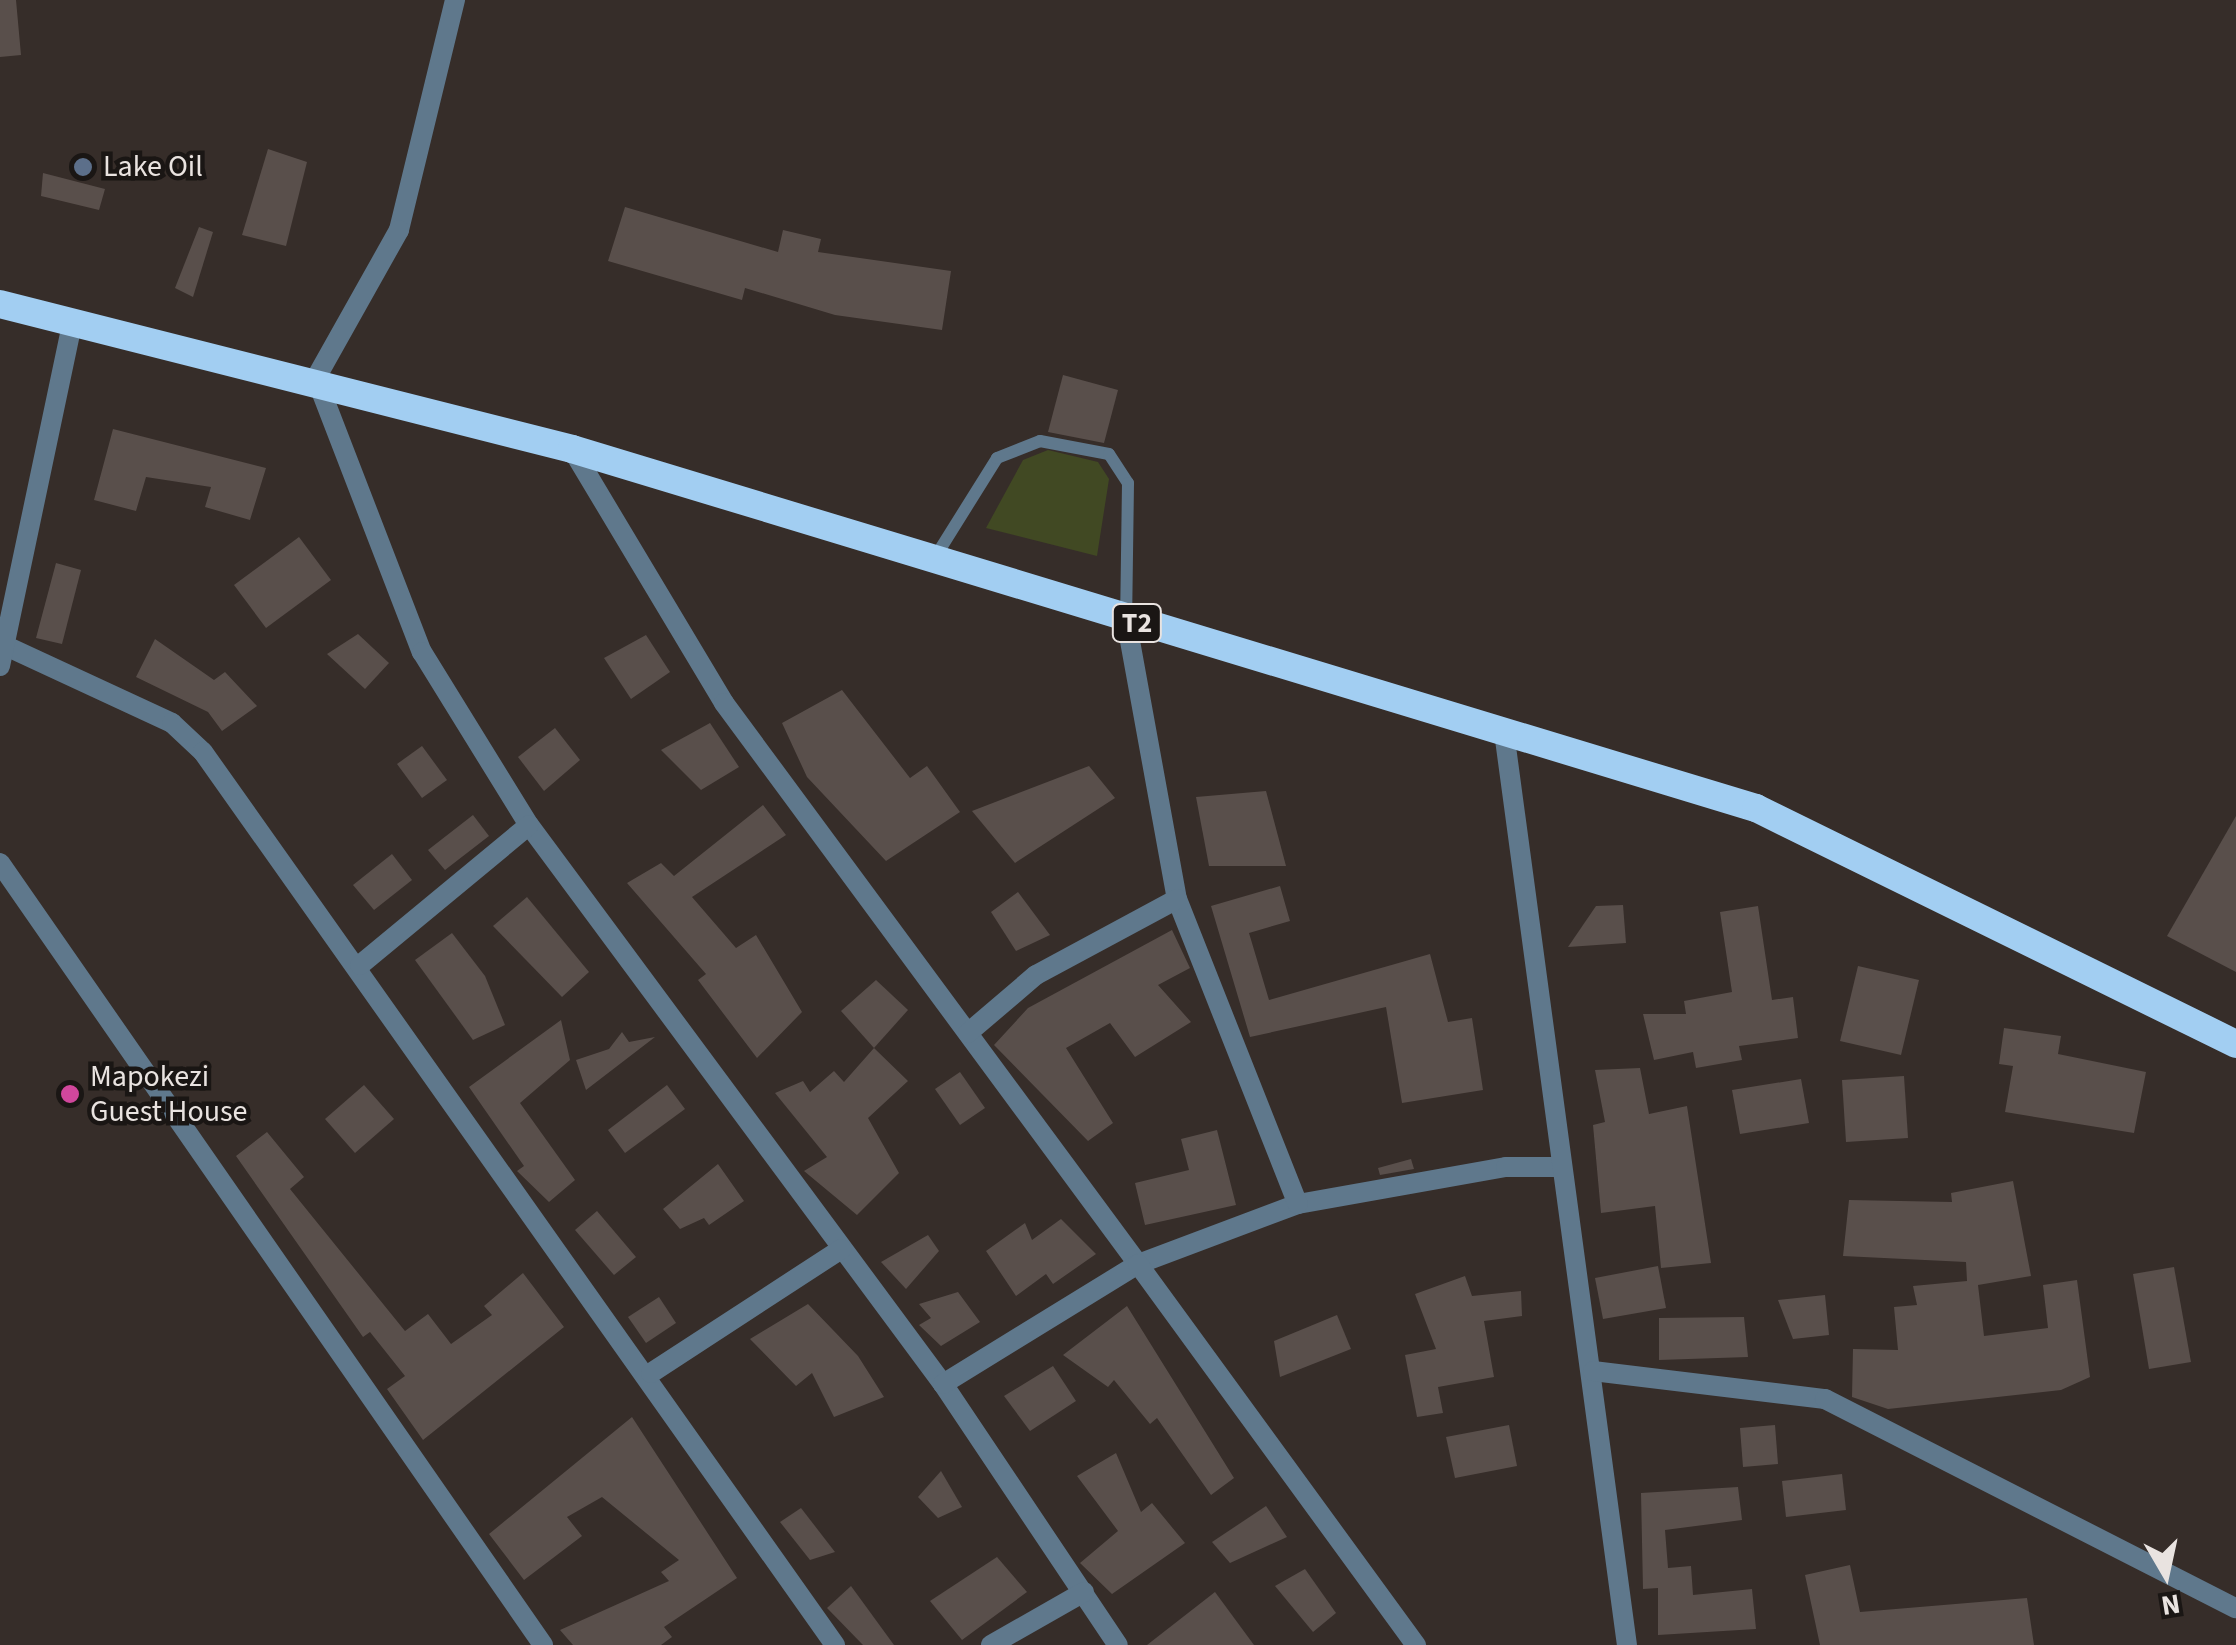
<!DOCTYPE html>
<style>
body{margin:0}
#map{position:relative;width:2236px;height:1645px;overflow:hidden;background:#362d29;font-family:"Source Sans 3",sans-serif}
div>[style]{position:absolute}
.green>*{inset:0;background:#414923}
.building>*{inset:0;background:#594f4b}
.service>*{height:12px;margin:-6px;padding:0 6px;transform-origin:6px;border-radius:6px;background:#5f788c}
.minor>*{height:20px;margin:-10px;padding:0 10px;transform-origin:10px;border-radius:10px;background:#5f788c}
.trunk>*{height:28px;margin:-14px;padding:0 14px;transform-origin:14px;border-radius:14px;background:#a2cef2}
.dots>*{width:28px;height:28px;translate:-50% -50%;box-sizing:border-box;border:5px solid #1a1614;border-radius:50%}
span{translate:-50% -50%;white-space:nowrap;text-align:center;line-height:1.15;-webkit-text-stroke:9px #1a1614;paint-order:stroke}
.shield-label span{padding:2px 8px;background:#1a1614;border:2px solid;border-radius:8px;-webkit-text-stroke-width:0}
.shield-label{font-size:28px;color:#e9e3e0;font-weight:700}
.poi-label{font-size:30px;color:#e9e3e0}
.left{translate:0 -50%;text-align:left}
.north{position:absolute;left:2116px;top:1525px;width:100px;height:100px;-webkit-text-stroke:8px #1a1614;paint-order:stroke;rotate:171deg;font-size:28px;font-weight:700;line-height:40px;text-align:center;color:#e9e3e0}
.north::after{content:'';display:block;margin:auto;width:35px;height:45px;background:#e9e3e0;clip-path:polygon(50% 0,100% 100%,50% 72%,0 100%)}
</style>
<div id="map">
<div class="green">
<i style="clip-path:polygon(1048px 450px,1098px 462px,1109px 479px,1097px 556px,986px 528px,1023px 460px)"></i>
</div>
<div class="building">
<i style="clip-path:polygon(0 0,16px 0,21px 55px,0 57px)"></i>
<i style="clip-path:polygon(268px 149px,307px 162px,286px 246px,242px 235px)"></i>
<i style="clip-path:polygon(43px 173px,105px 189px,99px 210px,41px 196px)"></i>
<i style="clip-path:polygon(625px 207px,778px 252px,783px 230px,821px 239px,818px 252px,951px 271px,942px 330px,835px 315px,745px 288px,742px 300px,608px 261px)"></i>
<i style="clip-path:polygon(199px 227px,213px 232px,193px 297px,175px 288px)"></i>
<i style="clip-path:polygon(1063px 375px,1118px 390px,1104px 443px,1048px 432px)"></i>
<i style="clip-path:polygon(113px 429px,266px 468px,250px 520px,205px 507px,211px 487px,146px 477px,136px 511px,94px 500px)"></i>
<i style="clip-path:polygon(299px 537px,331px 580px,266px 628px,234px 585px)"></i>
<i style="clip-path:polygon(56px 563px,81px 570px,62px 644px,36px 638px)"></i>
<i style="clip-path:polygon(358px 634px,389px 663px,365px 689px,327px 654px)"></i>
<i style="clip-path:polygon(646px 635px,670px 672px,631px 699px,604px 658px)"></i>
<i style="clip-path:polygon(155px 639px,214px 680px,225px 672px,257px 706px,222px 731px,208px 712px,136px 677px)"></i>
<i style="clip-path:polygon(842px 690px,910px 778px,927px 766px,960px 812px,886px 861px,807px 777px,782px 723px)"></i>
<i style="clip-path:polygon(710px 723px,739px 767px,701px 790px,661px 750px)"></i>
<i style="clip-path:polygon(555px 728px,580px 760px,544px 791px,518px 757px)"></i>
<i style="clip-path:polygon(422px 746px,447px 780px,422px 798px,397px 764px)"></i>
<i style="clip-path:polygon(1089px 766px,1115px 798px,1015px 863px,972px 811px)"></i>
<i style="clip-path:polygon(1266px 791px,1286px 866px,1209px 866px,1196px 797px)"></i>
<i style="clip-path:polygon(763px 805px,786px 835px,692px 897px,736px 948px,756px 935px,802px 1012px,757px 1058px,698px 980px,706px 974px,627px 883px,661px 863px,674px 876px)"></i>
<i style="clip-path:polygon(473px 815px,489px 836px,445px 870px,428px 850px)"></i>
<i style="clip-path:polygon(2236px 816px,2236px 972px,2167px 936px)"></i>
<i style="clip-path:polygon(392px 854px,412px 880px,374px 910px,353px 885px)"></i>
<i style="clip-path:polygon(1280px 886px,1290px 921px,1249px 933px,1269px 1000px,1430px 954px,1448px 1022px,1472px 1018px,1483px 1090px,1402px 1103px,1386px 1007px,1250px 1037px,1211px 906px)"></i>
<i style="clip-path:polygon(1018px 892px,1050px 935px,1016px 951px,991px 912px)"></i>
<i style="clip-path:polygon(527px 897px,589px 972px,562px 997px,493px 926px)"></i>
<i style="clip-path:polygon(1623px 905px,1626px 943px,1568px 947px,1596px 906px)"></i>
<i style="clip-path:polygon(1758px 906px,1772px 1000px,1793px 997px,1798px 1038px,1739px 1046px,1742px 1060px,1696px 1068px,1693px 1052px,1654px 1060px,1643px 1014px,1686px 1014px,1684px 1001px,1732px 992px,1720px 912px)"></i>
<i style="clip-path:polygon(1172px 930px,1190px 968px,1158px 985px,1191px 1022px,1135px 1057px,1110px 1023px,1066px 1048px,1113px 1123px,1088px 1141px,994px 1045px,1028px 1008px)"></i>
<i style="clip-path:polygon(452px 933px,485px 976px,505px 1025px,473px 1040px,415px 960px)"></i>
<i style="clip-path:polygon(1858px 966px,1919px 980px,1901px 1055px,1840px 1041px)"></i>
<i style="clip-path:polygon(876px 980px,908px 1010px,874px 1048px,841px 1011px)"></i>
<i style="clip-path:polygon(561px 1020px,570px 1060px,520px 1103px,575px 1180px,549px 1202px,517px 1171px,524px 1166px,469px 1087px)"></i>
<i style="clip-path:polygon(2004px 1028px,2061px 1036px,2058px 1054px,2146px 1072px,2134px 1133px,2005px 1112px,2013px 1066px,1999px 1064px)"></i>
<i style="clip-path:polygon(622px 1032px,629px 1042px,655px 1037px,586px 1090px,576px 1060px,609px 1049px)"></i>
<i style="clip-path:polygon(874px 1048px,908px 1081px,868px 1118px,899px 1173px,857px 1215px,804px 1171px,827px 1157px,775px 1093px,803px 1081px,810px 1092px,834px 1071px,844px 1082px)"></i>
<i style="clip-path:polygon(1640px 1068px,1649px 1114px,1687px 1106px,1711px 1263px,1661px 1268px,1655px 1206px,1601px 1213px,1593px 1125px,1605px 1122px,1595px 1070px)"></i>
<i style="clip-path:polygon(960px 1072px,985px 1108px,960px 1125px,935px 1089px)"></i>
<i style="clip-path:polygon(1904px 1076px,1908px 1138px,1846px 1142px,1842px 1080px)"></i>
<i style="clip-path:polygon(1801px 1079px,1809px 1123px,1740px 1134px,1732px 1090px)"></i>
<i style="clip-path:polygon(364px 1085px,394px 1119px,355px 1153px,325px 1119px)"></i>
<i style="clip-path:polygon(667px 1085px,685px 1109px,625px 1153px,608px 1130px)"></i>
<i style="clip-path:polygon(1217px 1130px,1236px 1205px,1145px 1225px,1135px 1183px,1189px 1170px,1181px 1139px)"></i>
<i style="clip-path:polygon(267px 1132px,304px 1177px,290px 1189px,405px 1331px,428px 1314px,451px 1344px,492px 1315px,484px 1306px,523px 1273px,564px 1327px,423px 1440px,387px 1389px,405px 1376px,370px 1332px,363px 1337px,236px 1156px)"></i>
<i style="clip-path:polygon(1411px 1159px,1414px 1169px,1380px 1175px,1378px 1168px)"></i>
<i style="clip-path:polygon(718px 1164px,744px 1201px,709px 1225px,704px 1218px,680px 1229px,663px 1209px)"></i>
<i style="clip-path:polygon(2013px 1181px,2031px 1276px,1978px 1285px,1984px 1336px,2048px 1328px,2043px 1285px,2077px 1280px,2090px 1377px,2061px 1390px,1888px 1409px,1852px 1397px,1853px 1349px,1898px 1350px,1894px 1307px,1917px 1305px,1913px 1286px,1967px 1281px,1966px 1262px,1843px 1256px,1849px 1200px,1952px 1202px,1951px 1193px)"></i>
<i style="clip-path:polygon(597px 1211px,636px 1257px,614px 1275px,575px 1230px)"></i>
<i style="clip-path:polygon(1061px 1219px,1096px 1254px,1053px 1284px,1046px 1274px,1016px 1296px,986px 1251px,1025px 1223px,1032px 1240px)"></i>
<i style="clip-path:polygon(928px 1235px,939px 1251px,906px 1289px,881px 1262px)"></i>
<i style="clip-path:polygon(1658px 1266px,1666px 1308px,1603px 1319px,1595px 1278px)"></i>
<i style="clip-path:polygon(2174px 1267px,2191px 1362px,2149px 1369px,2133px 1274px)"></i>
<i style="clip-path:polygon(1465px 1276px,1472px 1296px,1521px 1291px,1522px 1316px,1484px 1321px,1494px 1377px,1438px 1387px,1443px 1413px,1417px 1417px,1405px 1355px,1436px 1349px,1415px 1294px)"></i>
<i style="clip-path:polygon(958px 1292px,980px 1322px,941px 1346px,919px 1325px,931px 1318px,919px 1304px)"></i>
<i style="clip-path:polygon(1825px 1295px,1829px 1335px,1793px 1339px,1778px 1300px)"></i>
<i style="clip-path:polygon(659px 1297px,676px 1323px,646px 1343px,628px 1317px)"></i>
<i style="clip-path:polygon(808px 1304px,858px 1356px,884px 1397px,834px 1417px,812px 1373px,796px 1386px,750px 1339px)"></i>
<i style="clip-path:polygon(1127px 1306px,1234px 1478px,1211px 1495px,1157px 1418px,1150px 1424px,1114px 1380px,1108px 1387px,1063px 1355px)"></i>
<i style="clip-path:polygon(1337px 1315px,1351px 1349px,1280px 1377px,1274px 1341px)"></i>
<i style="clip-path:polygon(1744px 1317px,1748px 1357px,1659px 1360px,1659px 1318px)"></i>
<i style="clip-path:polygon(1053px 1366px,1076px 1401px,1030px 1431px,1004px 1396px)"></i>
<i style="clip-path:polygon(632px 1417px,737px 1578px,664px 1627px,672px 1637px,661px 1645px,573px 1645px,560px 1630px,669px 1581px,661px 1572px,679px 1560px,602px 1497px,567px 1517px,582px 1536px,524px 1580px,489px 1534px)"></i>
<i style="clip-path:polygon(1509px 1425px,1517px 1466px,1455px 1478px,1446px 1437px)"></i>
<i style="clip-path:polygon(1775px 1425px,1778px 1464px,1743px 1467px,1740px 1428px)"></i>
<i style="clip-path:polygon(1116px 1453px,1141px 1512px,1152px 1503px,1185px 1543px,1112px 1594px,1080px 1563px,1118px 1531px,1077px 1476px)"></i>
<i style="clip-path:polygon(941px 1471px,962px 1507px,938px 1518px,918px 1497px)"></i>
<i style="clip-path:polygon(1842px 1474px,1846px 1510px,1786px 1517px,1782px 1481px)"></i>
<i style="clip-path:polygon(1738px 1487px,1742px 1520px,1665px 1530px,1668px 1568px,1691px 1566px,1693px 1595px,1752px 1589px,1756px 1629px,1658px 1635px,1658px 1588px,1643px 1589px,1641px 1493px)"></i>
<i style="clip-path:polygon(1266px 1506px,1287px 1537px,1230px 1563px,1212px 1542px)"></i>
<i style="clip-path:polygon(801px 1508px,835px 1552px,810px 1560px,780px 1522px)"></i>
<i style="clip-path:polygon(997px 1557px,1027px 1592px,962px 1640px,930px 1601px)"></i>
<i style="clip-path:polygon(1850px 1565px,1860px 1612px,2027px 1598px,2034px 1645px,1820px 1645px,1805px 1575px)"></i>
<i style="clip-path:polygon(1305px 1569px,1336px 1613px,1313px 1632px,1275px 1586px)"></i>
<i style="clip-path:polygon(851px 1586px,894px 1645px,863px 1645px,827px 1608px)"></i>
<i style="clip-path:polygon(1215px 1592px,1254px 1645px,1147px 1645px)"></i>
</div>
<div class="service">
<i style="left:934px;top:559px;width:119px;rotate:-58deg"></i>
<i style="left:997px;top:458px;width:46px;rotate:-21.6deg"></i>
<i style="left:1040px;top:441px;width:70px;rotate:10.7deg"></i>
<i style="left:1109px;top:454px;width:35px;rotate:57deg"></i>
<i style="left:1128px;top:483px;width:135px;rotate:90.8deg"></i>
</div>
<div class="minor">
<i style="left:455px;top:0;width:237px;rotate:103.7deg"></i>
<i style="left:399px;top:230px;width:170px;rotate:119.3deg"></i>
<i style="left:316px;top:378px;width:294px;rotate:68.9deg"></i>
<i style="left:422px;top:652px;width:203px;rotate:58.3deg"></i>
<i style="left:529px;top:825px;width:696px;rotate:53.48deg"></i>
<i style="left:943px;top:1384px;width:314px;rotate:56.2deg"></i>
<i style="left:572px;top:449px;width:296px;rotate:59.1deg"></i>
<i style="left:724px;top:703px;width:697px;rotate:53.57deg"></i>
<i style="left:1138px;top:1264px;width:171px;rotate:-20.6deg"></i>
<i style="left:1298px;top:1204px;width:211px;rotate:-10.1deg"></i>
<i style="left:1506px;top:1167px;width:55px"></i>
<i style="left:1126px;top:619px;width:285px;rotate:79.7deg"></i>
<i style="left:1177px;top:899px;width:328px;rotate:68.4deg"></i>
<i style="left:4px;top:645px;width:185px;rotate:24.9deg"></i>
<i style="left:172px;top:723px;width:42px;rotate:43.1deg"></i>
<i style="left:203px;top:752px;width:1094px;rotate:54.71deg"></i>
<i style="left:0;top:666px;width:350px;rotate:-78.1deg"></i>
<i style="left:1504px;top:732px;width:921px;rotate:82.33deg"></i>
<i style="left:0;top:863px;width:952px;rotate:55.22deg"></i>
<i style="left:360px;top:965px;width:219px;rotate:-39.6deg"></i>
<i style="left:968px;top:1033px;width:89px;rotate:-40.5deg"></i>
<i style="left:1036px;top:975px;width:160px;rotate:-28.3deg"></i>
<i style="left:1593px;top:1371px;width:234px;rotate:6.9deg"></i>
<i style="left:1825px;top:1399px;width:461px;rotate:27deg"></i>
<i style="left:651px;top:1373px;width:227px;rotate:-33.1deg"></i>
<i style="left:943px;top:1384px;width:229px;rotate:-31.6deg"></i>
<i style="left:1138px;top:1264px;width:472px;rotate:53.9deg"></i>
<i style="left:991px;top:1645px;width:107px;rotate:-29.7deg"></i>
</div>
<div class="trunk">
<i style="left:0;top:304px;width:590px;rotate:14.22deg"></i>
<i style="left:572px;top:449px;width:1237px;rotate:16.87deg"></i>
<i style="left:1756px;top:808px;width:535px;rotate:26.18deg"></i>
</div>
<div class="dots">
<i style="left:83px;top:167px;background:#5c6f8a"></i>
<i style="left:70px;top:1094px;background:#d1479c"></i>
</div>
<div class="shield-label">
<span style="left:1137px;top:623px">T2</span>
</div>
<div class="poi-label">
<span class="left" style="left:103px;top:167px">Lake Oil</span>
<span class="left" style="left:90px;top:1094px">Mapokezi<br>Guest House</span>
</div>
<div class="north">N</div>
</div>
